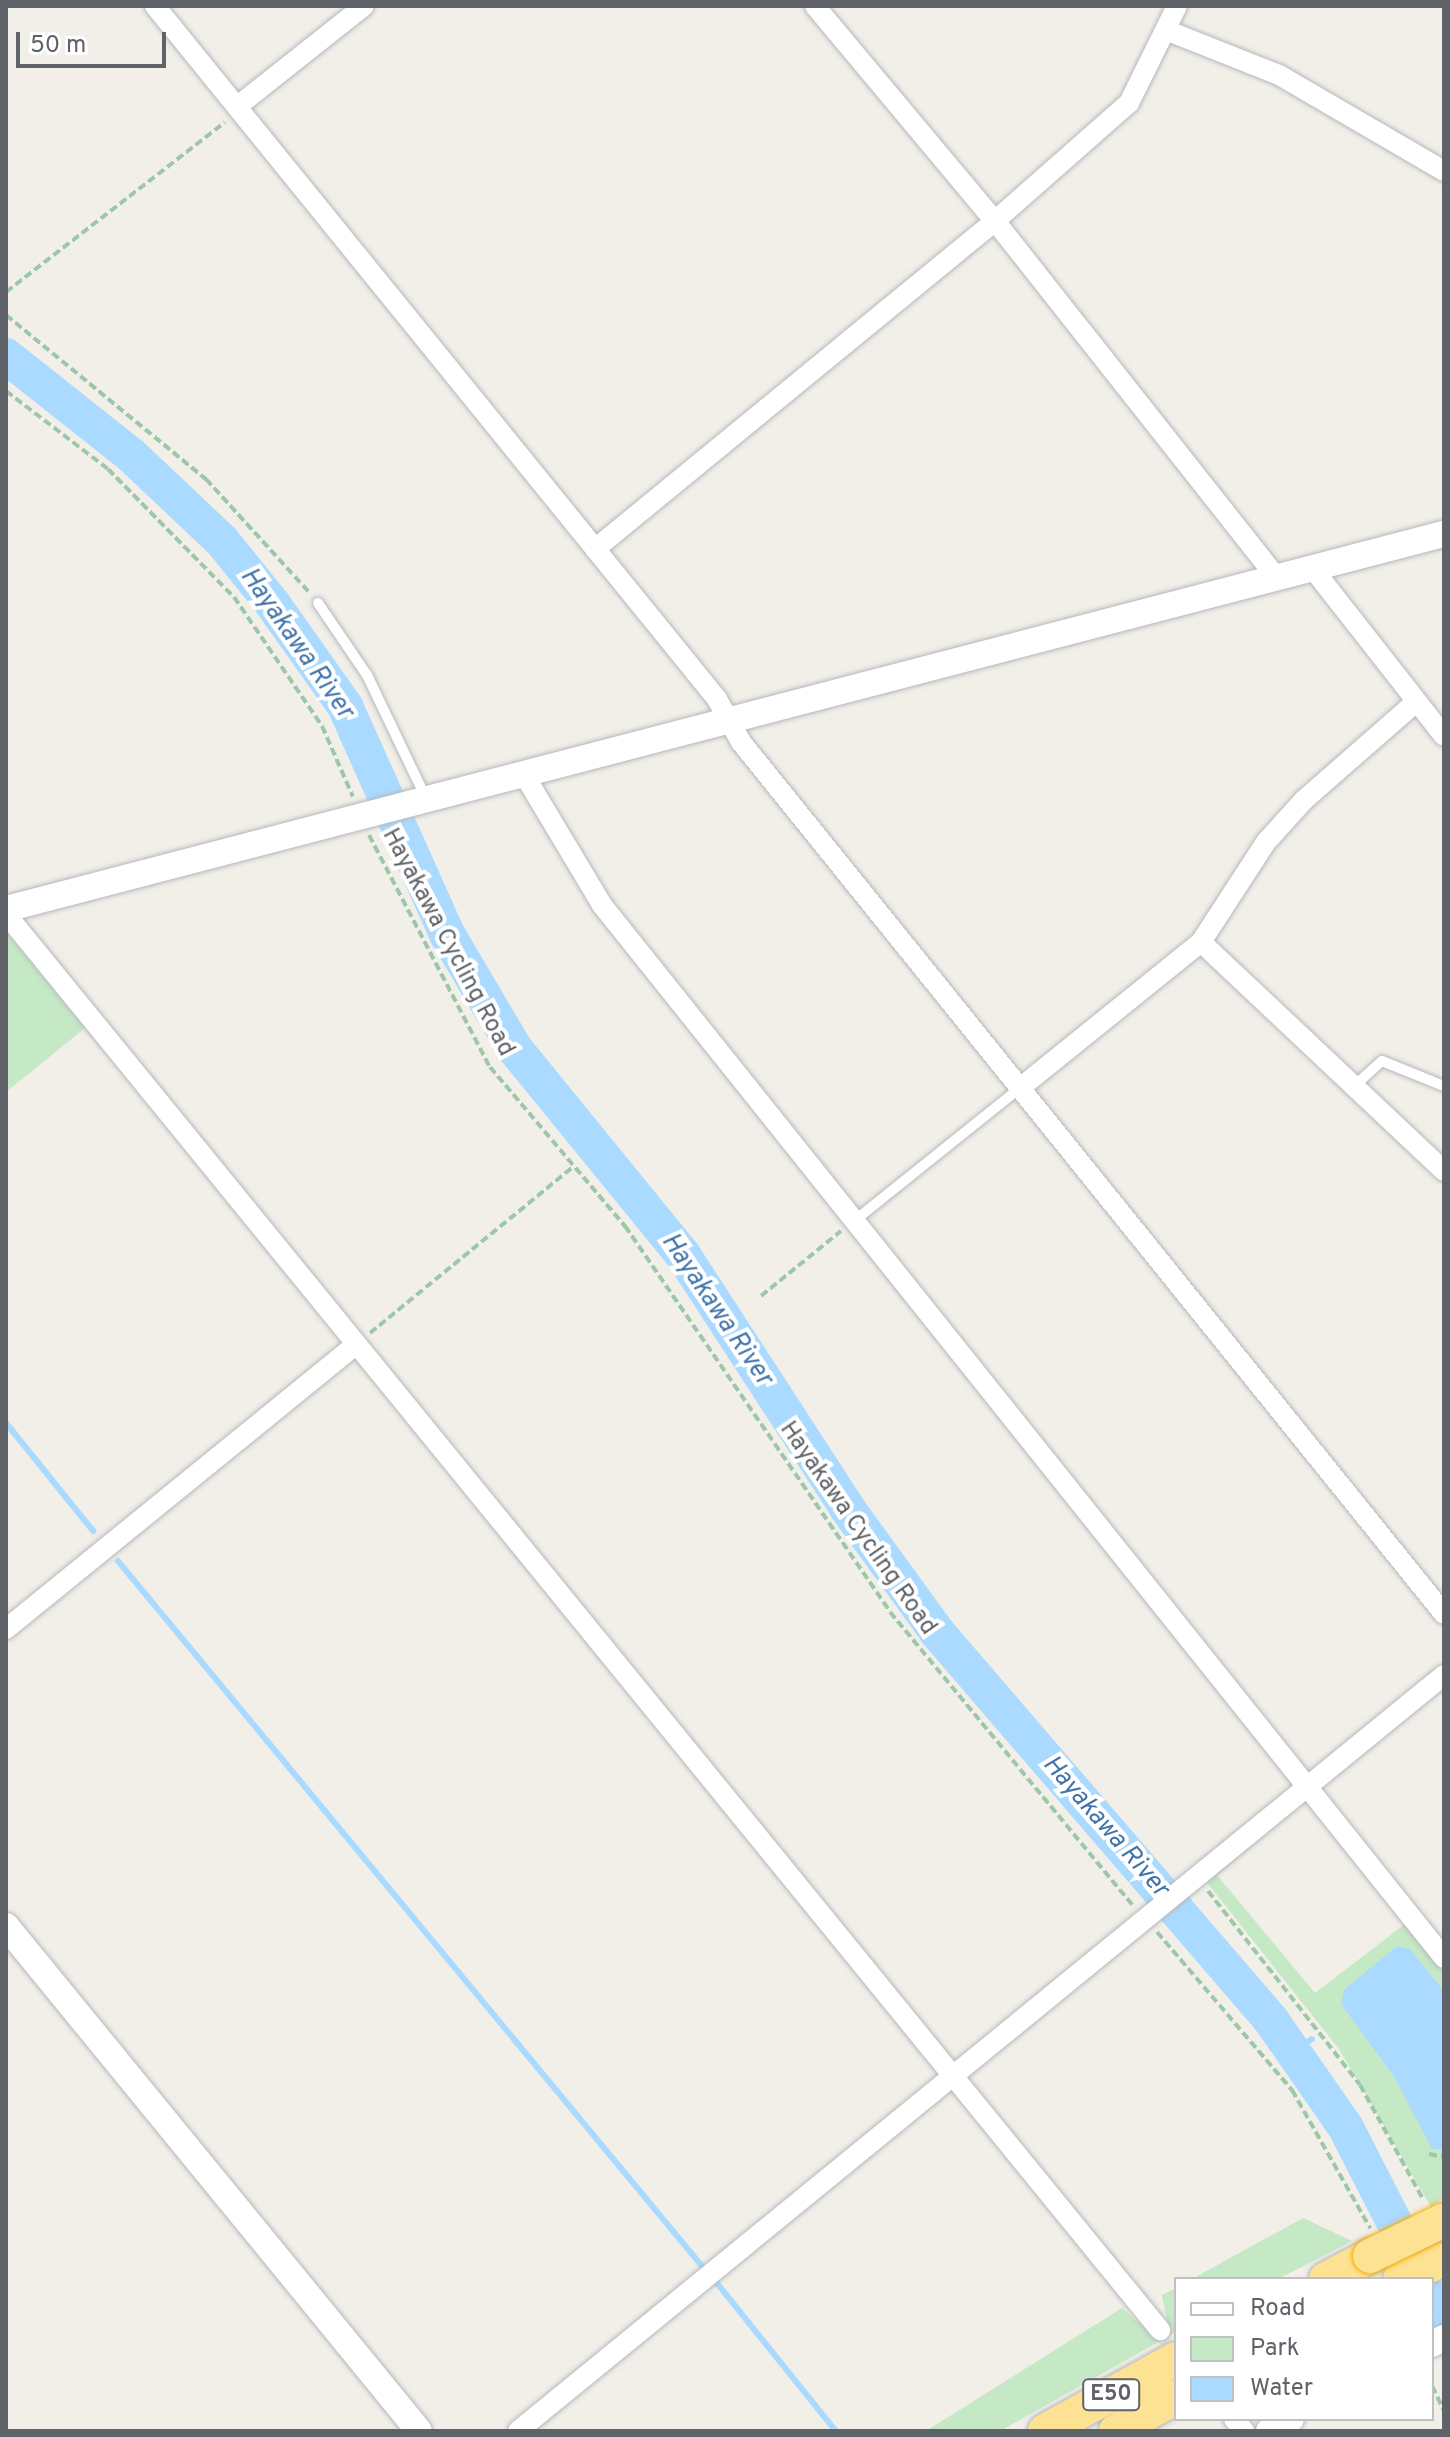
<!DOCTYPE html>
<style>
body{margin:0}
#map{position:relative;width:1450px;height:2437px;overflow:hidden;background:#f1efe8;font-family:Overpass,sans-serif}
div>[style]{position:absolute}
.green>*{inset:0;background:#c5e8c5}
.water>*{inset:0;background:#aadaff}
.stream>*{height:6px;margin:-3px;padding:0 3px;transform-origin:3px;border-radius:3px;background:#aadaff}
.river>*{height:36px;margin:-18px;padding:0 18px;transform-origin:18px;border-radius:18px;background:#aadaff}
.path>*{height:4px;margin-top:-2px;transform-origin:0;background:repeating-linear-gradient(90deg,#9cc7a9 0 8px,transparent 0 12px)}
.roads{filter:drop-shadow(0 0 2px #b5b8bc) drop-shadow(0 0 2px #b5b8bc)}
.lane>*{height:10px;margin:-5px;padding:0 5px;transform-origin:5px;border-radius:5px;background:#fff}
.street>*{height:20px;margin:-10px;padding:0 10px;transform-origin:10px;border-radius:10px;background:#fff}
.secondary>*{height:26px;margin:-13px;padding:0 13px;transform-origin:13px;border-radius:13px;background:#fff}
.highway>*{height:34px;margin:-17px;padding:0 17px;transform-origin:17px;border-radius:17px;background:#fde293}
.bridges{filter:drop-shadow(0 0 2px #f9ab00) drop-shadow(0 0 2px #f9ab00)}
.highway-bridge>*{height:34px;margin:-17px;padding:0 17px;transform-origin:17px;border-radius:17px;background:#fde293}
span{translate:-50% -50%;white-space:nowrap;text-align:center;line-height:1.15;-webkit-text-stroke:8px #fff;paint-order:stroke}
.shield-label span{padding:2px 6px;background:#fff;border:2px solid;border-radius:6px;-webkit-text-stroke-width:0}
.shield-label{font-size:22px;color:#5f6368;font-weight:700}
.street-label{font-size:24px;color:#5f6368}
.water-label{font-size:26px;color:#4174aa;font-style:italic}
.frame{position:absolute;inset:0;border:8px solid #5f6368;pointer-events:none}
.legend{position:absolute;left:1174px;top:2277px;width:260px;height:144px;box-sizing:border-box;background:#fff;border:2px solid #bfc1c3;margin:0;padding:10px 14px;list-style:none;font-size:24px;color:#5f6368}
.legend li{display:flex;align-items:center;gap:16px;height:40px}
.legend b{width:40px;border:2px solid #bfc1c3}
.scale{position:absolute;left:16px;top:32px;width:150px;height:36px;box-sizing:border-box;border:4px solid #5f6368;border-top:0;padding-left:10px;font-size:24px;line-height:28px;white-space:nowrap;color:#5f6368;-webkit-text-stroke:6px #fff;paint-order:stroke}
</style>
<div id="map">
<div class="green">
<i style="clip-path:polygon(6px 932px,85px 1028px,6px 1092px)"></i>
<i style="clip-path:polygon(1303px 1803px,1217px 1875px,1315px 1993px,1405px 1924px,1444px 1973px,1444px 1991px,1410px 1949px,1397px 1950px,1432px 2149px,1444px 2149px,1444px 2197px,1431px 2207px,1339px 2049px,1205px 1880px)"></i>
<i style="clip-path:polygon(1303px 2218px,1352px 2241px,1278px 2279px,1192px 2279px)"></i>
<i style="clip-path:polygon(1176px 2288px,1176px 2332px,1000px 2431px,926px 2431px,1122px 2308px,1151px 2334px,1168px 2326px,1162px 2295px)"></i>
</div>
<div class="water">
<i style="clip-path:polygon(1397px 1946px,1410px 1949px,1444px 1991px,1444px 2149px,1432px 2149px,1395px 2078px,1341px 2004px,1344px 1990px)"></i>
</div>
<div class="stream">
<i style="left:6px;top:1423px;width:139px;rotate:51.1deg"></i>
<i style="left:118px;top:1561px;width:914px;rotate:50.37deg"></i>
<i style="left:1292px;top:2051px;width:23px;rotate:-31deg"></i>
<i style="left:716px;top:2282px;width:191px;rotate:51.2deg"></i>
</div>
<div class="river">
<i style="left:6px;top:356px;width:159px;rotate:38.4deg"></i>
<i style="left:131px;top:455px;width:125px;rotate:43.4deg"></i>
<i style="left:222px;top:541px;width:80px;rotate:51.1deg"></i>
<i style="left:272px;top:603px;width:126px;rotate:54.7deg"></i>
<i style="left:345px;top:706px;width:250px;rotate:65.9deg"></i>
<i style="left:447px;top:934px;width:134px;rotate:59.4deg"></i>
<i style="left:515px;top:1049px;width:266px;rotate:50.8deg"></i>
<i style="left:683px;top:1255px;width:302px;rotate:57deg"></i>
<i style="left:847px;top:1508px;width:153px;rotate:54deg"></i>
<i style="left:937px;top:1632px;width:512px;rotate:49.28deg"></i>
<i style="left:1271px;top:2020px;width:131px;rotate:55.2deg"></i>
<i style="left:1346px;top:2128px;width:156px;rotate:62.9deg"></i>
<i style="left:1432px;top:2298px;width:30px;rotate:67deg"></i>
</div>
<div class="path">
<i style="left:6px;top:292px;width:277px;rotate:-37.8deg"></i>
<i style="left:6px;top:315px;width:259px;rotate:39.4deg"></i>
<i style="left:206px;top:479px;width:153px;rotate:47.7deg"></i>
<i style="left:6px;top:391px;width:128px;rotate:37.4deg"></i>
<i style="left:108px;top:469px;width:180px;rotate:45.5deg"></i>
<i style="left:234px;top:597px;width:156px;rotate:55.7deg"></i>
<i style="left:322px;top:726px;width:77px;rotate:66.4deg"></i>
<i style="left:369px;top:835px;width:262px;rotate:62.5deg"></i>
<i style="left:490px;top:1067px;width:209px;rotate:49.7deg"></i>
<i style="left:625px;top:1226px;width:468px;rotate:55.5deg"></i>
<i style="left:890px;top:1612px;width:380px;rotate:50.4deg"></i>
<i style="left:761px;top:1296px;width:103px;rotate:-39.1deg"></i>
<i style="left:370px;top:1333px;width:262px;rotate:-39.3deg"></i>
<i style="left:1208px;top:1891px;width:246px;rotate:51.9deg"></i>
<i style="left:1360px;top:2085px;width:132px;rotate:61.1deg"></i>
<i style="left:1157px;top:1932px;width:208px;rotate:49.5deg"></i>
<i style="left:1292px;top:2090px;width:159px;rotate:60.5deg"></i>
<i style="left:1429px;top:2154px;width:15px;rotate:11deg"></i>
<i style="left:1432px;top:2386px;width:28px;rotate:64deg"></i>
</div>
<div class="roads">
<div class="lane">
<i style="left:318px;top:603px;width:87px;rotate:55.8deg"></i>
<i style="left:367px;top:675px;width:136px;rotate:64.4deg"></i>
<i style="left:1353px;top:1087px;width:39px;rotate:-42deg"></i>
<i style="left:1382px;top:1061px;width:67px;rotate:22deg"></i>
<i style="left:854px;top:1221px;width:213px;rotate:-38.7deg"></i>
</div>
<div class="street">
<i style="left:155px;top:6px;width:892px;rotate:50.96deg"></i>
<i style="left:717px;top:699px;width:49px;rotate:60.8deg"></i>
<i style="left:741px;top:742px;width:1120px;rotate:51.12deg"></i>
<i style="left:815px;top:6px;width:280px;rotate:50.1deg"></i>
<i style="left:995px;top:221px;width:454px;rotate:51.7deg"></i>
<i style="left:1168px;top:31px;width:119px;rotate:21.6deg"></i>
<i style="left:1279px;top:75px;width:191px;rotate:30.2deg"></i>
<i style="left:239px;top:105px;width:159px;rotate:-38.4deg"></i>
<i style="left:595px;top:549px;width:517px;rotate:-39.35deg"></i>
<i style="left:995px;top:221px;width:179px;rotate:-41.4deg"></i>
<i style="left:1129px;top:103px;width:108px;rotate:-63.7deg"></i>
<i style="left:1313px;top:569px;width:212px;rotate:51.9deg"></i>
<i style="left:523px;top:773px;width:154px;rotate:59.1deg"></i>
<i style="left:602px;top:905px;width:1348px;rotate:51.35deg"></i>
<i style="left:6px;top:914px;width:1827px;rotate:50.82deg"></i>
<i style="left:1201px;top:942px;width:334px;rotate:43.3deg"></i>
<i style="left:1020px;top:1088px;width:233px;rotate:-38.9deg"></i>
<i style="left:1201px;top:942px;width:119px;rotate:-57deg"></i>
<i style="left:1266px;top:842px;width:57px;rotate:-47.9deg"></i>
<i style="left:1304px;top:800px;width:149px;rotate:-41.2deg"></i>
<i style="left:6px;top:1629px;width:451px;rotate:-39.1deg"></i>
<i style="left:1234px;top:2419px;width:16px;rotate:50deg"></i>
<i style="left:518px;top:2431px;width:1195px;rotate:-39.23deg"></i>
</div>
<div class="secondary">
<i style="left:6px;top:909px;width:1486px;rotate:-14.62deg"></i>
<i style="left:6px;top:1926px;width:652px;rotate:50.72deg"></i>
<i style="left:1432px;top:2344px;width:13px;rotate:-27deg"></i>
<i style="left:1269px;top:2431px;width:25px;rotate:-29deg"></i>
</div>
<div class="highway">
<i style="left:1326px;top:2279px;width:50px;rotate:-27.6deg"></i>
<i style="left:1400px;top:2279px;width:48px;rotate:-24.4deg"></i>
<i style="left:1045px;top:2431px;width:149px;rotate:-28.8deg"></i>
<i style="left:1116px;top:2431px;width:69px;rotate:-29.5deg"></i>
</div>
</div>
<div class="bridges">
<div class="highway-bridge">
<i style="left:1370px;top:2256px;width:82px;rotate:-25.9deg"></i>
</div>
</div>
<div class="shield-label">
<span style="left:1111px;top:2395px">E50</span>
</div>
<div class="street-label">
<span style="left:447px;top:943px;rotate:62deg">Hayakawa Cycling Road</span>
<span style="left:857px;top:1529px;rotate:55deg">Hayakawa Cycling Road</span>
</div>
<div class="water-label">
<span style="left:296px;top:644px;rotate:55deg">Hayakawa River</span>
<span style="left:716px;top:1310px;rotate:56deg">Hayakawa River</span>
<span style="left:1105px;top:1827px;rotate:49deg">Hayakawa River</span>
</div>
<div class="frame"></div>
<ul class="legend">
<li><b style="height:10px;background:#fff"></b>Road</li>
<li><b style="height:22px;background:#c5e8c5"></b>Park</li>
<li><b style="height:22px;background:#aadaff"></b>Water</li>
</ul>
<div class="scale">50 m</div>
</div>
